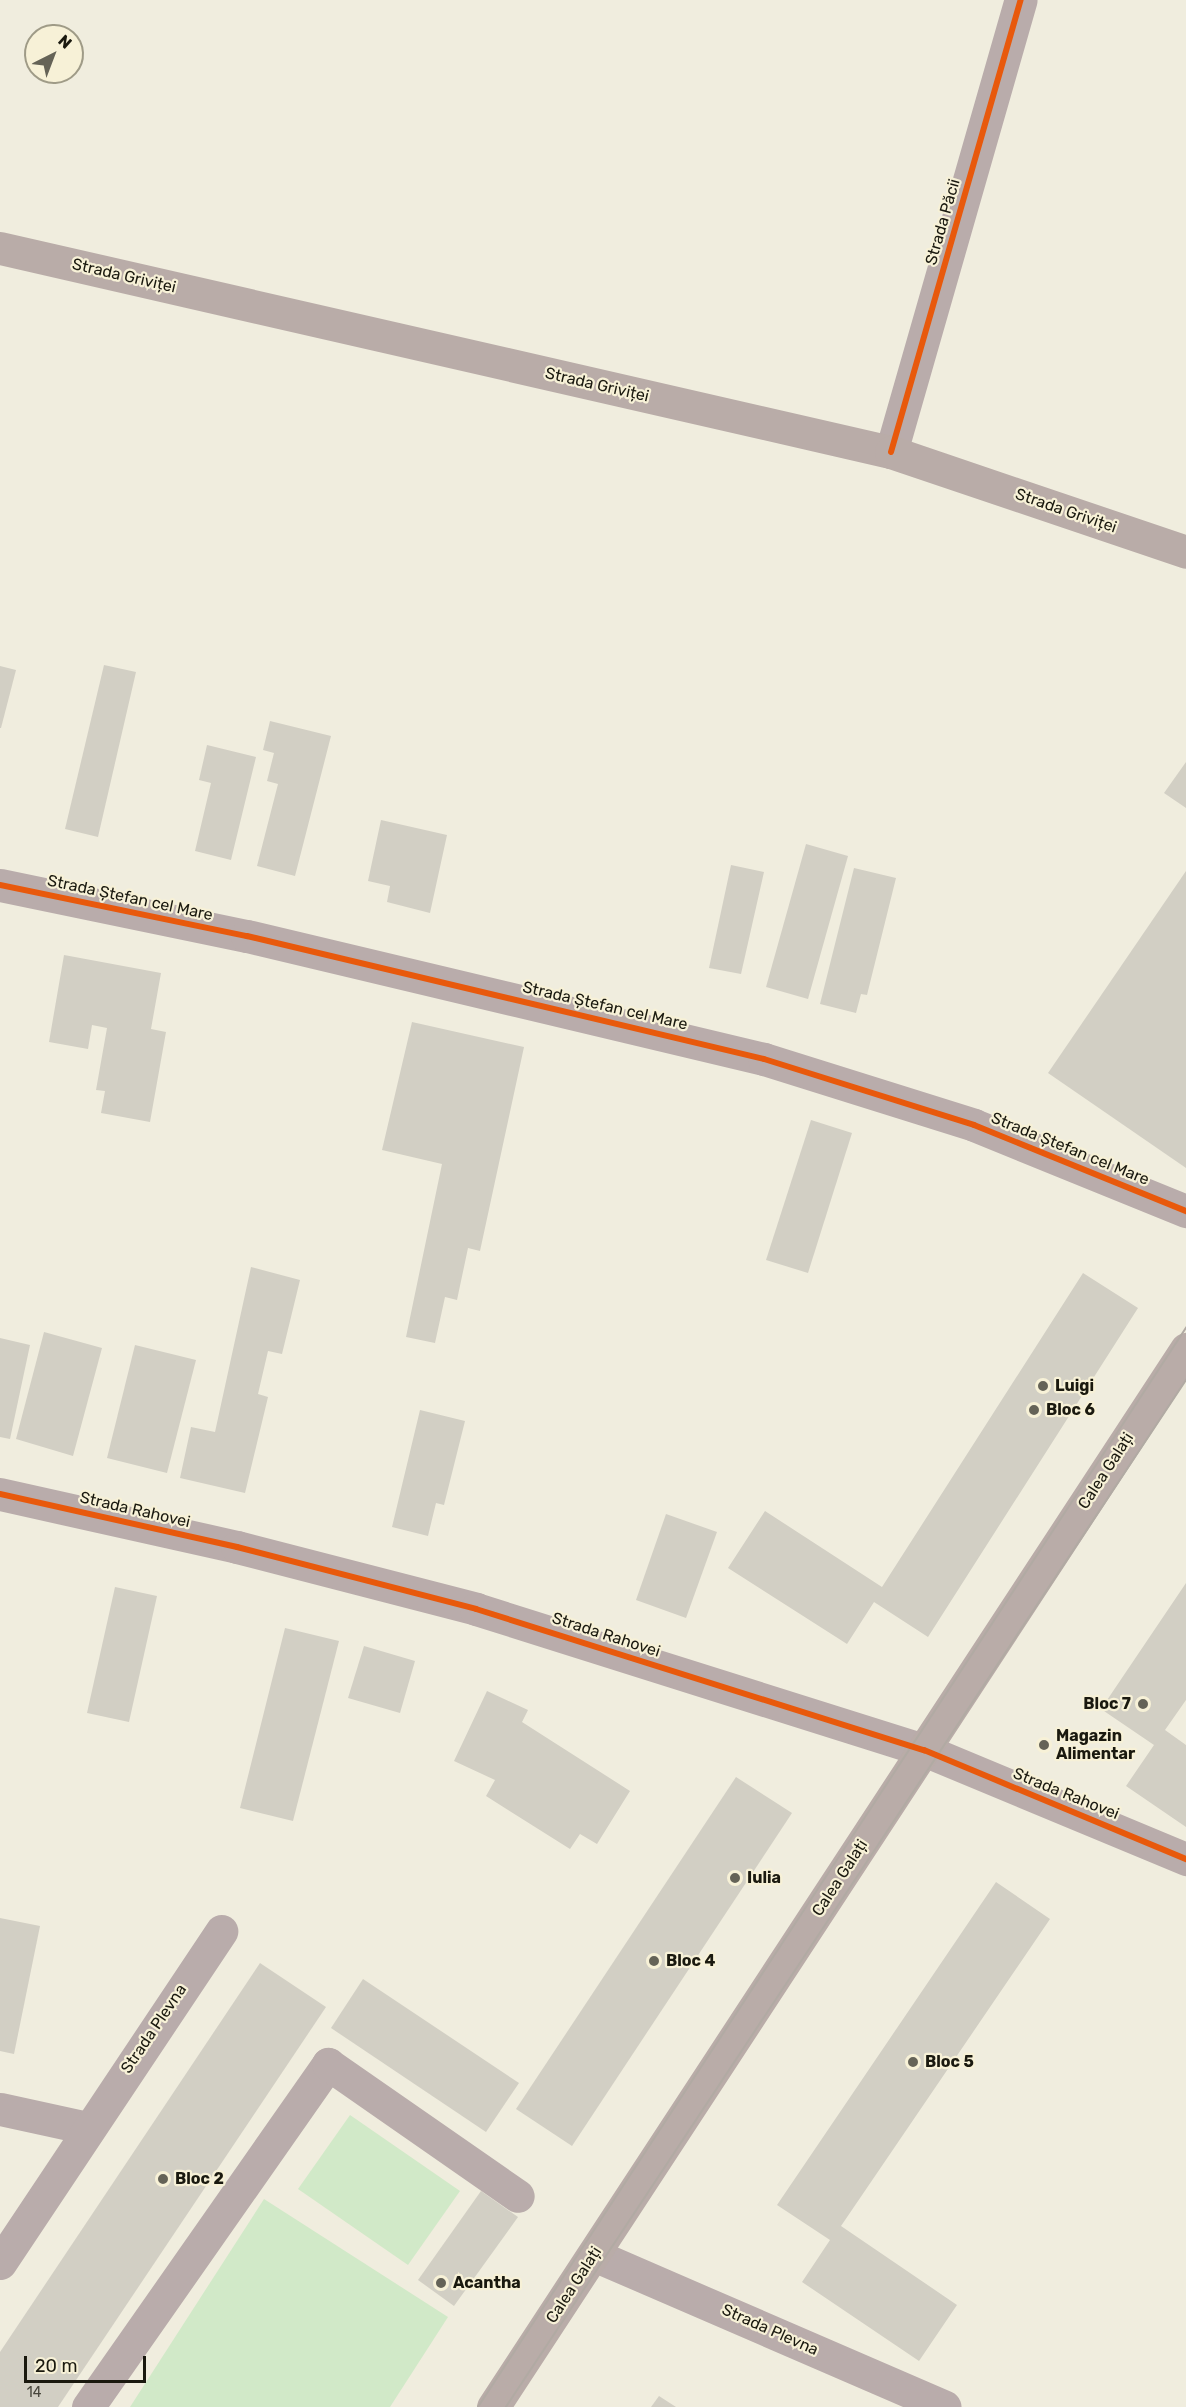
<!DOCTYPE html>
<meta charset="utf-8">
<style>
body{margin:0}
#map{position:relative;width:1186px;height:2407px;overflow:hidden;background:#f0edde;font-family:Rubik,sans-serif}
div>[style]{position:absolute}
.green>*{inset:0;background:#d1e9c8}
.building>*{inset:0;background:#d2cfc4}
.minor>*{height:33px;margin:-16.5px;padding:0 16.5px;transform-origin:16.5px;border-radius:16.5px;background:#b9acab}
.major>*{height:33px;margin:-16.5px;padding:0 16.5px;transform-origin:16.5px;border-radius:16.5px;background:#b9aca8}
.tram>*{height:1.5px;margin:-0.75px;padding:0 0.75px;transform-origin:0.75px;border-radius:0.75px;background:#b1aaa3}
.cycleway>*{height:6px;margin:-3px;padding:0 3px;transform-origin:3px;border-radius:3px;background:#e8590c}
.dots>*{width:16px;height:16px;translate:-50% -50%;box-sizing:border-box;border:3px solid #f7f1d7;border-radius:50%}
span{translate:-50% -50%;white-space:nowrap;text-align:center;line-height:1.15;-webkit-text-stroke:4.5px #f7f1d7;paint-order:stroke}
.number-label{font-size:14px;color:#48463c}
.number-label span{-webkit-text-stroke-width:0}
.street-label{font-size:16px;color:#1a190f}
.poi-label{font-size:16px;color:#1a190f;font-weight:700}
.left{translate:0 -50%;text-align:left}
.right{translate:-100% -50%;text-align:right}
.north{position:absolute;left:24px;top:24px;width:60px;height:60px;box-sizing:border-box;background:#f7f1d7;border:2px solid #9f9b87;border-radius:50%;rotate:42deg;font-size:16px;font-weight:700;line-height:24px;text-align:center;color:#1a190f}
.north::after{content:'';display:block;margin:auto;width:21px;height:27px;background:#656357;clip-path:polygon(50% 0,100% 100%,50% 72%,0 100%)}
.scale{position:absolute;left:24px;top:2356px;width:122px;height:27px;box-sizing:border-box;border:3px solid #1a190f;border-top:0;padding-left:8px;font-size:18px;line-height:21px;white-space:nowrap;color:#1a190f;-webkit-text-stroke:4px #f7f1d7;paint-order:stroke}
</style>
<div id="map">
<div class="green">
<i style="clip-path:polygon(350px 2115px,460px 2191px,408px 2265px,298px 2189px)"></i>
<i style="clip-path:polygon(264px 2199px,448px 2317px,390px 2407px,130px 2407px)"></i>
</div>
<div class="building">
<i style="clip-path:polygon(104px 665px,136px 672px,98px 837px,65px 829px)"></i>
<i style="clip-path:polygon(0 666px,16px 670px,1px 728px,0 728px)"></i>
<i style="clip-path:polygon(270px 721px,331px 736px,295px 876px,257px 866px,278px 784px,267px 781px,274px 753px,263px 750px)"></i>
<i style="clip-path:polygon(207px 745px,256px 757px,231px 860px,195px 851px,211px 783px,199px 780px)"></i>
<i style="clip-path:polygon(1186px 762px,1186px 808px,1164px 793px)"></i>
<i style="clip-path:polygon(381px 820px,447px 835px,430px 913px,387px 902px,390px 886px,368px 881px)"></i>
<i style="clip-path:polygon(806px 844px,848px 856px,808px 999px,766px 987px)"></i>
<i style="clip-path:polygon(731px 865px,764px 872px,741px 974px,709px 968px)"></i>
<i style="clip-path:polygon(854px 868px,896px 878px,867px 995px,861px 994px,856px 1013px,820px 1004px)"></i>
<i style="clip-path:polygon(1186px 871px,1186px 1168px,1048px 1073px)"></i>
<i style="clip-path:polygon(64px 955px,161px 973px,151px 1029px,166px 1032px,150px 1122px,101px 1113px,105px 1091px,96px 1090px,107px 1028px,92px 1025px,88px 1049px,49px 1042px)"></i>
<i style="clip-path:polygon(412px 1022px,524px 1047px,480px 1251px,468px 1248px,457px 1300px,445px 1297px,435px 1343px,406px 1337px,442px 1164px,382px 1150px)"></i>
<i style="clip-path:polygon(811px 1120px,852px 1133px,808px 1273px,766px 1260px)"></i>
<i style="clip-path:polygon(251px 1267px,300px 1280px,282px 1354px,268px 1351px,258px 1394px,268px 1397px,245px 1493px,180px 1478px,191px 1427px,215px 1432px)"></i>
<i style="clip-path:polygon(1083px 1273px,1138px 1308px,928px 1637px,874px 1602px,847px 1644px,728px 1568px,765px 1511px,882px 1587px)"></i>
<i style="clip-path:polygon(44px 1332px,102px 1348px,73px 1456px,16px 1439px)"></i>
<i style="clip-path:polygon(0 1338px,30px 1345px,10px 1439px,0 1437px)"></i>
<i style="clip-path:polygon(135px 1345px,196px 1360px,167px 1473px,107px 1458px)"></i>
<i style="clip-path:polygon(420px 1410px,465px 1421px,444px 1505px,436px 1503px,428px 1536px,392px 1527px)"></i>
<i style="clip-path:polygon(666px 1514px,717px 1532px,686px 1618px,636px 1600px)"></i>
<i style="clip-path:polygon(1186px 1583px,1186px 1700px,1165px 1730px,1186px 1745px,1186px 1827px,1126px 1786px,1154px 1745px,1101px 1709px)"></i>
<i style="clip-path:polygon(115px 1587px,157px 1596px,129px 1722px,87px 1713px)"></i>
<i style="clip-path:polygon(285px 1628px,339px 1641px,293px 1821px,240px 1808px)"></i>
<i style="clip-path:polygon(364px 1646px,415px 1661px,400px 1713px,348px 1698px)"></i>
<i style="clip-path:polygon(487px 1691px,528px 1710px,522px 1722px,630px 1791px,597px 1844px,580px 1834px,570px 1849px,486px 1796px,495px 1780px,454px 1761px)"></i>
<i style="clip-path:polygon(736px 1777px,792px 1813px,572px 2146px,516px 2109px)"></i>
<i style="clip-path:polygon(996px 1882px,1050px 1919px,841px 2226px,957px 2305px,919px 2361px,802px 2282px,830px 2240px,777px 2205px)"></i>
<i style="clip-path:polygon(0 1918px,40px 1926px,14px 2054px,0 2051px)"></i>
<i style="clip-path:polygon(260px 1963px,326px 2007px,58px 2407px,0 2407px,0 2352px)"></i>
<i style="clip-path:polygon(363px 1979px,519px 2083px,486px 2132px,331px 2028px)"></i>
<i style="clip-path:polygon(481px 2191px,518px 2217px,454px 2306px,418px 2280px)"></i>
<i style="clip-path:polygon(659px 2396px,676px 2407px,651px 2407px)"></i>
</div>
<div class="minor">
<i style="left:891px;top:452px;width:470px;rotate:-74deg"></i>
<i style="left:0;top:885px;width:252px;rotate:11.7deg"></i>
<i style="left:247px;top:936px;width:531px;rotate:13.38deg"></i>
<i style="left:764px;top:1059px;width:220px;rotate:17.4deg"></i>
<i style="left:974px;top:1125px;width:229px;rotate:22.1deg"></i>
<i style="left:0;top:1494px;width:243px;rotate:12.6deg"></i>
<i style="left:237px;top:1547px;width:247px;rotate:14.5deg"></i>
<i style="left:476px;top:1609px;width:470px;rotate:17.5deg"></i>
<i style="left:924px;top:1750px;width:284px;rotate:22.6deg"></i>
<i style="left:0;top:2109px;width:90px;rotate:12.2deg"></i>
<i style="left:594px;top:2255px;width:382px;rotate:23.4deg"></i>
<i style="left:0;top:2263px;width:399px;rotate:-56.3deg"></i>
<i style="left:88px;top:2407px;width:419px;rotate:-55deg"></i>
<i style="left:328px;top:2064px;width:231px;rotate:34.8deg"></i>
</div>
<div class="major">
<i style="left:0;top:248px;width:914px;rotate:12.9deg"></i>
<i style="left:891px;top:452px;width:311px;rotate:18.7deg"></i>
<i style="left:493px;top:2407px;width:1265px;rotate:-56.77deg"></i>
</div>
<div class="tram">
<i style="left:478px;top:2407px;width:1291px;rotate:-56.73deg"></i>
<i style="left:506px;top:2407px;width:1232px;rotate:-56.49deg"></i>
</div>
<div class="cycleway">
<i style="left:891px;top:452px;width:470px;rotate:-74deg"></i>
<i style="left:0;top:885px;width:252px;rotate:11.7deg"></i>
<i style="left:247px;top:936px;width:531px;rotate:13.38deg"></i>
<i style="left:764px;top:1059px;width:220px;rotate:17.4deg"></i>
<i style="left:974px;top:1125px;width:229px;rotate:22.1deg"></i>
<i style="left:0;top:1494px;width:243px;rotate:12.6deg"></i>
<i style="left:237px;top:1547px;width:247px;rotate:14.5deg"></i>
<i style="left:476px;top:1609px;width:470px;rotate:17.5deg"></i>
<i style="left:924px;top:1750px;width:284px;rotate:22.6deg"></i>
</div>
<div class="dots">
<i style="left:1043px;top:1386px;background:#656357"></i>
<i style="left:1034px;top:1410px;background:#656357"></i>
<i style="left:1143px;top:1704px;background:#656357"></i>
<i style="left:1044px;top:1745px;background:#656357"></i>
<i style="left:735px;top:1878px;background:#656357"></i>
<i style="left:654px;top:1961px;background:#656357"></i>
<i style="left:913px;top:2062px;background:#656357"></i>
<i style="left:163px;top:2179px;background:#656357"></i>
<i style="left:441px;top:2283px;background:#656357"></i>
</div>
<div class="number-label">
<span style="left:34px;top:2393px">14</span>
</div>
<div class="street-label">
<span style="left:943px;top:222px;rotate:-74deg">Strada Păcii</span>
<span style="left:124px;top:276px;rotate:13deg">Strada Griviței</span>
<span style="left:597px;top:385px;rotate:13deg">Strada Griviței</span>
<span style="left:1066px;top:511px;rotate:19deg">Strada Griviței</span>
<span style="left:130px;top:898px;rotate:12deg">Strada Ștefan cel Mare</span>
<span style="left:605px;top:1006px;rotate:13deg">Strada Ștefan cel Mare</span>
<span style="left:1070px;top:1149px;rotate:22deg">Strada Ștefan cel Mare</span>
<span style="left:1106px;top:1471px;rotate:-57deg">Calea Galați</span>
<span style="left:135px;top:1510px;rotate:13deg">Strada Rahovei</span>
<span style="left:606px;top:1635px;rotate:18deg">Strada Rahovei</span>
<span style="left:1066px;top:1794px;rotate:22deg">Strada Rahovei</span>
<span style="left:840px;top:1878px;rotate:-57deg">Calea Galați</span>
<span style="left:154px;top:2029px;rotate:-56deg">Strada Plevna</span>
<span style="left:574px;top:2285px;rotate:-57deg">Calea Galați</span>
<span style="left:770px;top:2330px;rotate:24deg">Strada Plevna</span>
</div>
<div class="poi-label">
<span class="left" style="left:1055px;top:1386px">Luigi</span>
<span class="left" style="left:1046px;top:1410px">Bloc 6</span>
<span class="right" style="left:1131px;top:1704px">Bloc 7</span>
<span class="left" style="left:1056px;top:1745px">Magazin<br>Alimentar</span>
<span class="left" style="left:747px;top:1878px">Iulia</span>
<span class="left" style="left:666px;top:1961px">Bloc 4</span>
<span class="left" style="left:925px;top:2062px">Bloc 5</span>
<span class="left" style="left:175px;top:2179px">Bloc 2</span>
<span class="left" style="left:453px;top:2283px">Acantha</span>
</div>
<div class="north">N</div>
<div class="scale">20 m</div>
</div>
